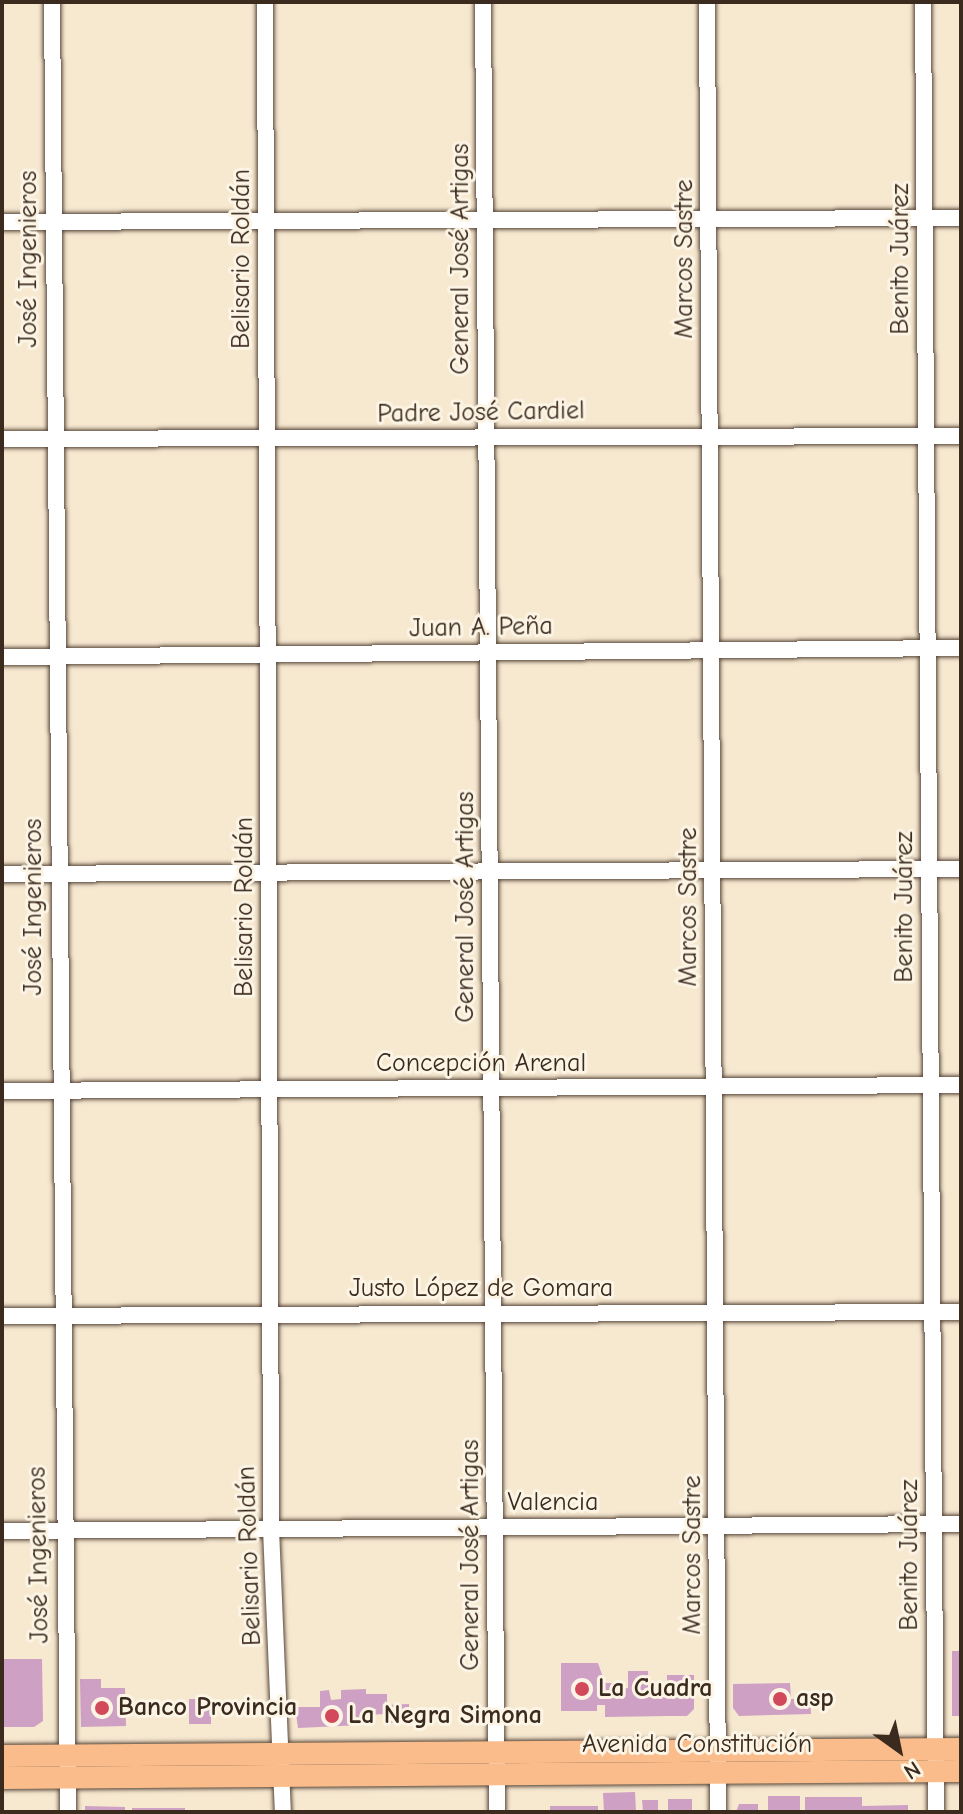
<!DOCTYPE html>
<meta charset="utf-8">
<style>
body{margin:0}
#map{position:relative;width:963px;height:1814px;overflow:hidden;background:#f7e8d0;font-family:"Comic Neue",sans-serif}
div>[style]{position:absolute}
.building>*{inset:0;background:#cea1c4}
.roads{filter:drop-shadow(0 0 2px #574639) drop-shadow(0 0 2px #574639)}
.minor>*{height:16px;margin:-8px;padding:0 8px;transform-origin:8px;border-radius:8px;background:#fff}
.major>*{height:22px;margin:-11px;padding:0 11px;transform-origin:11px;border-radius:11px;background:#f9bc8a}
.dots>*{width:22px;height:22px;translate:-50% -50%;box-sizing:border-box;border:4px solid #fcf5e5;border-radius:50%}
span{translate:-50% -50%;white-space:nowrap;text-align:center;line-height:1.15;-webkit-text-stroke:6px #fcf5e5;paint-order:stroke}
.street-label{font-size:26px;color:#3b2a1e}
.poi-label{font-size:26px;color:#3b2a1e;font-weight:700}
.left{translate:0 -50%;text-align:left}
.frame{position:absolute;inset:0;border:4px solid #3b2a1e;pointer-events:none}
.north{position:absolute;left:859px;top:1710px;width:80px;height:80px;-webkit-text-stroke:6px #fcf5e5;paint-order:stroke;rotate:147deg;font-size:22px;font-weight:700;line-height:32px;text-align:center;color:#3b2a1e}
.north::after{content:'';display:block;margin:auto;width:28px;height:36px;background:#3b2a1e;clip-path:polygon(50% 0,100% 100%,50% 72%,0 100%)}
</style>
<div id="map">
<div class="building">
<i style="clip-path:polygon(952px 1651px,961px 1651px,961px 1716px,952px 1716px)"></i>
<i style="clip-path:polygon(2px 1659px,42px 1659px,43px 1721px,34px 1727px,2px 1727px)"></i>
<i style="clip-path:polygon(561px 1663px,598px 1663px,605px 1683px,619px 1683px,619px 1689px,628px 1688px,628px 1671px,648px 1671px,649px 1697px,667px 1697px,667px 1675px,694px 1675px,694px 1709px,687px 1716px,668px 1716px,605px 1717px,605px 1705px,597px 1705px,597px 1711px,561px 1711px)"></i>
<i style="clip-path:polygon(80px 1679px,101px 1679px,101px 1688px,125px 1688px,126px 1726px,81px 1727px)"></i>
<i style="clip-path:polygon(790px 1683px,791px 1699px,810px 1698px,811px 1714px,739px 1716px,733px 1708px,733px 1684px)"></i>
<i style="clip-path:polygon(366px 1689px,366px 1694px,387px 1694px,387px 1705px,409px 1704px,409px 1722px,388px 1723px,387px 1714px,361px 1715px,361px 1725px,298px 1728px,295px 1707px,320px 1707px,320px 1691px,329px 1690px,331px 1700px,341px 1699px,341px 1690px)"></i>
<i style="clip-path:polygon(189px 1699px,211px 1699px,211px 1724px,189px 1724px)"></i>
<i style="clip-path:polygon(635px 1792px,636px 1812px,604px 1812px,603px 1793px)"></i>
<i style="clip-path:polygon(768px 1796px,800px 1796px,800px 1812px,768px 1812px)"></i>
<i style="clip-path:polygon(805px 1797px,862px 1797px,862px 1806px,908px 1805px,908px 1812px,805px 1812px)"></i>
<i style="clip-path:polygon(668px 1799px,692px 1799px,692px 1812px,668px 1812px)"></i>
<i style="clip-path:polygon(642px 1800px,658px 1800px,658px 1812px,643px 1812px)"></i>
<i style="clip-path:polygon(739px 1804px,758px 1804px,758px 1812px,736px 1812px)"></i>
<i style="clip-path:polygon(85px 1806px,125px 1807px,125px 1812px,85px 1812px)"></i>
<i style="clip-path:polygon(550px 1806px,598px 1806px,598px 1812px,550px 1812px)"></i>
<i style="clip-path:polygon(132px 1808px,185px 1808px,185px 1812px,132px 1812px)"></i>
</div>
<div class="roads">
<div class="minor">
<i style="left:52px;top:2px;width:1810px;rotate:89.49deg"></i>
<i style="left:265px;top:2px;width:1527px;rotate:89.77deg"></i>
<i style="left:271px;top:1529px;width:283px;rotate:87.6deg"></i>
<i style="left:483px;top:2px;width:1810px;rotate:89.56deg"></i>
<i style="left:707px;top:2px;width:1810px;rotate:89.65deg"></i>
<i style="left:923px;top:2px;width:1810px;rotate:89.59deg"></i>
<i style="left:2px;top:222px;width:959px;rotate:-0.24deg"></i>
<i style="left:2px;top:439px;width:959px;rotate:-0.18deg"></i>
<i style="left:2px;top:657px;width:959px;rotate:-0.54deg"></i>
<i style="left:2px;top:874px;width:959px;rotate:-0.3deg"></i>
<i style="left:2px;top:1091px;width:959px;rotate:-0.36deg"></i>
<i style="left:2px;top:1316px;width:959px;rotate:-0.24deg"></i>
<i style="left:2px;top:1531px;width:959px;rotate:-0.42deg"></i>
</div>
<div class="major">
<i style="left:2px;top:1756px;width:959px;rotate:-0.42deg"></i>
<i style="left:2px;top:1778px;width:959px;rotate:-0.42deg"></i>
</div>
</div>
<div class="dots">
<i style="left:582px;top:1689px;background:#d1495b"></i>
<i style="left:780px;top:1699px;background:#d1495b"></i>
<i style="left:102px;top:1708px;background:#d1495b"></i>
<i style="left:332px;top:1716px;background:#d1495b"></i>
</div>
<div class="street-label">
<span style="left:29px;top:259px;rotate:-90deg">José Ingenieros</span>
<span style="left:242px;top:259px;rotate:-90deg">Belisario Roldán</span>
<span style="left:461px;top:259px;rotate:-90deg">General José Artigas</span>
<span style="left:685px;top:259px;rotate:-90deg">Marcos Sastre</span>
<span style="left:901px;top:259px;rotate:-90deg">Benito Juárez</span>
<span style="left:481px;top:413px;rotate:-1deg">Padre José Cardiel</span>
<span style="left:481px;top:628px;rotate:-1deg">Juan A. Peña</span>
<span style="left:34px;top:907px;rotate:-90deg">José Ingenieros</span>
<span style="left:245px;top:907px;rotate:-90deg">Belisario Roldán</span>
<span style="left:466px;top:907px;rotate:-90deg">General José Artigas</span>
<span style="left:689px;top:907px;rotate:-90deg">Marcos Sastre</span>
<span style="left:905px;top:907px;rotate:-90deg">Benito Juárez</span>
<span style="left:481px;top:1064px">Concepción Arenal</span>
<span style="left:481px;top:1289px">Justo López de Gomara</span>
<span style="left:553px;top:1503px">Valencia</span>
<span style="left:39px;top:1555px;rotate:-91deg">José Ingenieros</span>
<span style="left:471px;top:1555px;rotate:-90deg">General José Artigas</span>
<span style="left:693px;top:1555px;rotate:-90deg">Marcos Sastre</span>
<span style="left:910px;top:1555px;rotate:-90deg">Benito Juárez</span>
<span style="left:250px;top:1556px;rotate:-92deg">Belisario Roldán</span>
<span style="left:697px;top:1745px">Avenida Constitución</span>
</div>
<div class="poi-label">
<span class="left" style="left:598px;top:1689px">La Cuadra</span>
<span class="left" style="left:796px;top:1699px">asp</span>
<span class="left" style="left:118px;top:1708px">Banco Provincia</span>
<span class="left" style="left:348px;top:1716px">La Negra Simona</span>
</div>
<div class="frame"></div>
<div class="north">N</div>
</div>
